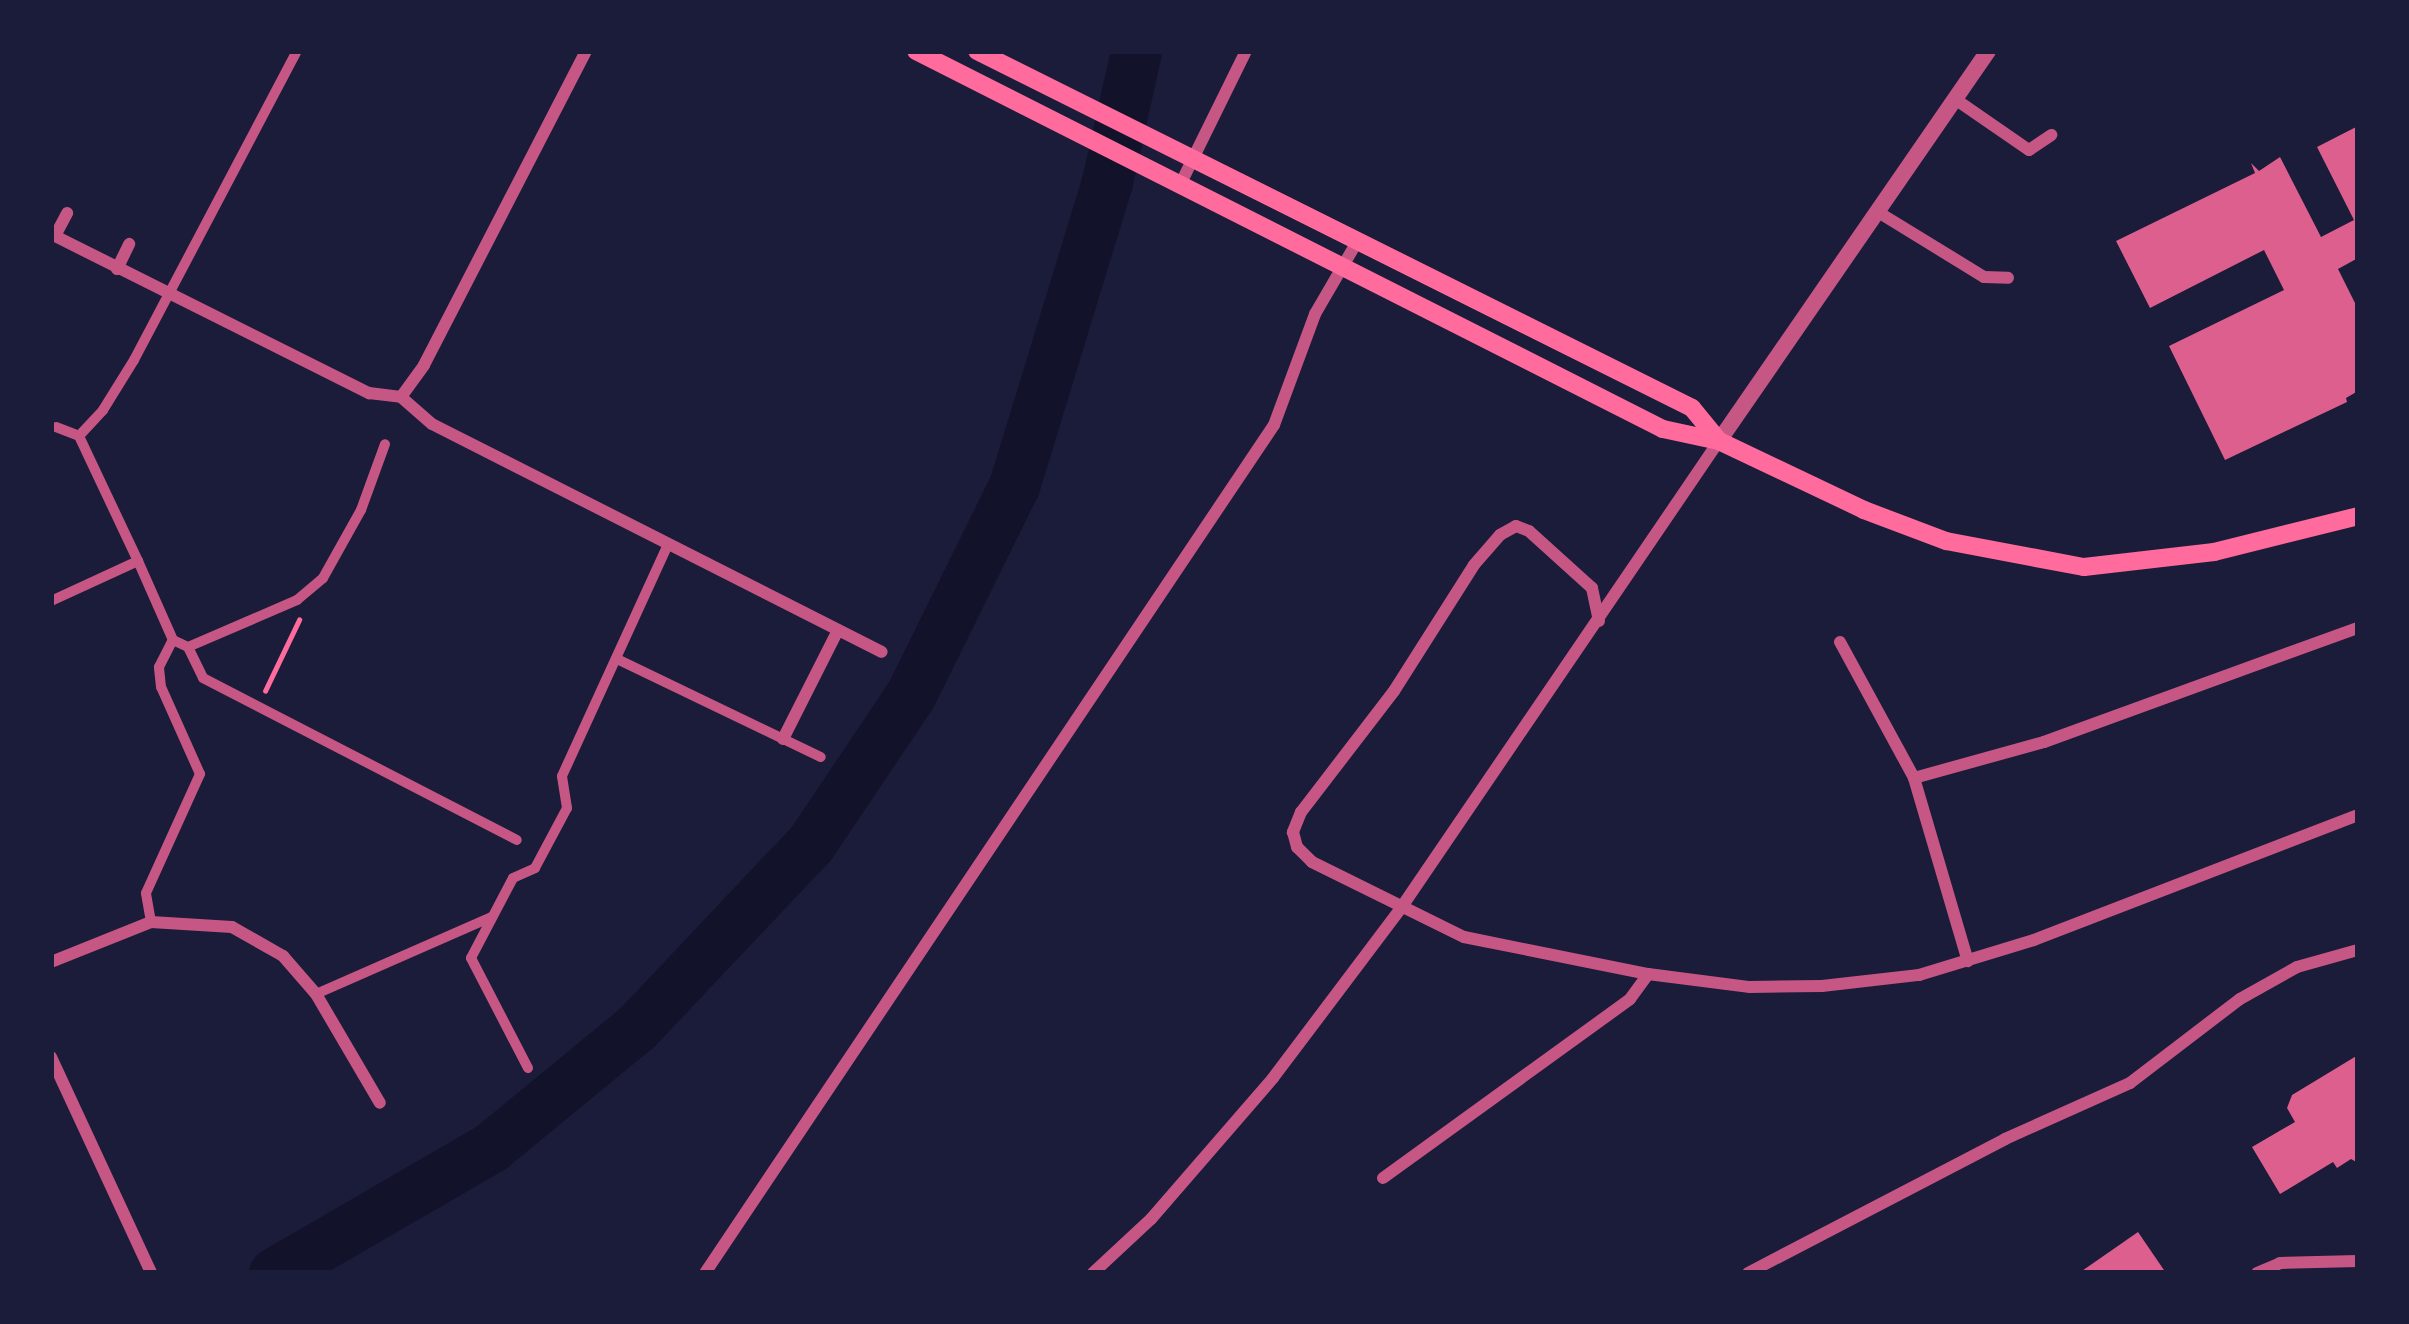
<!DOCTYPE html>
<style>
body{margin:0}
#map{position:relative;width:2409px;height:1324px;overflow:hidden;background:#1b1b3a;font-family:"IBM Plex Serif",serif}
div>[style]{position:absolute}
.river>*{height:51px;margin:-25.5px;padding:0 25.5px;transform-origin:25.5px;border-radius:25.5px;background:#12122b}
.building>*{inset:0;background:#dd5f8e}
.path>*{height:4.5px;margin:-2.25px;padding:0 2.25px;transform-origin:2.25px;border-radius:2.25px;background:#ff6b9d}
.pedestrian>*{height:10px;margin:-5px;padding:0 5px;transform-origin:5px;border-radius:5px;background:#c65784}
.minor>*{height:12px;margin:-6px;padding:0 6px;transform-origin:6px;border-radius:6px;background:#c65784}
.tertiary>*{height:16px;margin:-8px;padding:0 8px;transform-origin:8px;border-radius:8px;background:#c65784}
.secondary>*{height:18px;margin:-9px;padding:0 9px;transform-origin:9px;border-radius:9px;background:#ff6b9d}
span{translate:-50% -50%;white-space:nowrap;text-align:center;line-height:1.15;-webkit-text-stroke:9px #1b1b3a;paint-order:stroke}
.frame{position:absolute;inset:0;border:54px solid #1b1b3a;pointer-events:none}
</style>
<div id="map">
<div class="river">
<i style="left:274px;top:1273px;width:251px;rotate:-30.1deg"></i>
<i style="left:491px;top:1147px;width:189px;rotate:-39.4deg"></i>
<i style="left:637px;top:1027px;width:253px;rotate:-46.6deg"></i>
<i style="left:811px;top:843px;width:179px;rotate:-56.1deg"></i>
<i style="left:911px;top:694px;width:232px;rotate:-63.7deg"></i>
<i style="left:1014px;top:486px;width:318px;rotate:-73deg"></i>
<i style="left:1107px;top:182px;width:134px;rotate:-77.5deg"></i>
</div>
<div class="building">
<i style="clip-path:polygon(2358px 126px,2358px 258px,2338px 269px,2358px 309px,2358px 391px,2346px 398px,2347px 402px,2225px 460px,2169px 346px,2284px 290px,2264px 250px,2150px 308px,2116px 241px,2255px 173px,2251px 163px,2259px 171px,2280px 157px,2321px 237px,2354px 220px,2317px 147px)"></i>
<i style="clip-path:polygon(2358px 1055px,2358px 1163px,2351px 1159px,2337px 1168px,2333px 1162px,2280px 1194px,2252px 1147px,2295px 1122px,2287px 1108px,2292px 1095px)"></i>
<i style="clip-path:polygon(2138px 1232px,2166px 1273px,2079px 1273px)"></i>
</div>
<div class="path">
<i style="left:265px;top:691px;width:79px;rotate:-64.4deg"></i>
</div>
<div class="pedestrian">
<i style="left:56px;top:427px;width:25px;rotate:21deg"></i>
<i style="left:138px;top:561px;width:86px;rotate:66.1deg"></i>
<i style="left:173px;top:640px;width:17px;rotate:25deg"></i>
<i style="left:188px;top:647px;width:34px;rotate:64deg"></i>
<i style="left:203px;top:678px;width:353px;rotate:27.3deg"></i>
<i style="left:51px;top:601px;width:96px;rotate:-24.7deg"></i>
<i style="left:138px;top:561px;width:138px;rotate:-115.3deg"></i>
<i style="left:79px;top:436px;width:35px;rotate:-47deg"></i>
<i style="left:103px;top:410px;width:59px;rotate:-58.2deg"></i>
<i style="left:134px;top:360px;width:349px;rotate:-62.2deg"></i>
<i style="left:188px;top:647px;width:119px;rotate:-23.3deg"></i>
<i style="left:297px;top:600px;width:34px;rotate:-40deg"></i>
<i style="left:323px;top:578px;width:78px;rotate:-60.8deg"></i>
<i style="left:361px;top:510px;width:70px;rotate:-70deg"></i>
<i style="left:617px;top:659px;width:226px;rotate:25.7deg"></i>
<i style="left:151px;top:922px;width:29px;rotate:-100deg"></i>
<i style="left:146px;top:893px;width:131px;rotate:-65.6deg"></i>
<i style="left:200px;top:774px;width:95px;rotate:-114.1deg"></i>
<i style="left:161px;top:687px;width:20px;rotate:-96deg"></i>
<i style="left:159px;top:667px;width:30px;rotate:-63deg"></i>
<i style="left:316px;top:994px;width:191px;rotate:-23.7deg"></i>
<i style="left:528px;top:1068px;width:124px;rotate:-117.4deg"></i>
<i style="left:471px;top:958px;width:90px;rotate:-62.3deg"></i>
<i style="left:513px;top:878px;width:24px;rotate:-24deg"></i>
<i style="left:535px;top:868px;width:68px;rotate:-61.9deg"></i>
<i style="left:567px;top:808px;width:32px;rotate:-99deg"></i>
<i style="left:562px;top:776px;width:255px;rotate:-65.4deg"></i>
</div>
<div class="minor">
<i style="left:1955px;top:99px;width:90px;rotate:34.6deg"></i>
<i style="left:2029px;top:150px;width:27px;rotate:-34deg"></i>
<i style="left:1180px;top:185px;width:149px;rotate:-63.8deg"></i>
<i style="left:1878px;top:212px;width:124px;rotate:31.5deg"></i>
<i style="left:1984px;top:277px;width:24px;rotate:2deg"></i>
<i style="left:51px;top:234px;width:356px;rotate:26.6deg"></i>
<i style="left:369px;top:393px;width:32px;rotate:7deg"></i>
<i style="left:401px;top:397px;width:41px;rotate:41.1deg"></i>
<i style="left:432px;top:424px;width:504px;rotate:26.87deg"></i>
<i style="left:55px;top:236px;width:26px;rotate:-62deg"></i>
<i style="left:117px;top:269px;width:28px;rotate:-64deg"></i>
<i style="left:401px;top:397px;width:39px;rotate:-54deg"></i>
<i style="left:424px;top:365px;width:353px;rotate:-62.7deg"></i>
<i style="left:1599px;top:621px;width:34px;rotate:-102deg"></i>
<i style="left:1592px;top:588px;width:85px;rotate:-137.9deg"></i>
<i style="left:1529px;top:531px;width:14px;rotate:-159deg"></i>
<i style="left:1516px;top:526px;width:18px;rotate:151deg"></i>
<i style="left:1500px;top:535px;width:40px;rotate:131deg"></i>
<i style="left:1474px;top:565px;width:149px;rotate:122.4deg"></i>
<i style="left:1394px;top:691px;width:153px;rotate:127.5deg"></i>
<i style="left:1301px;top:812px;width:22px;rotate:112deg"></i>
<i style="left:1293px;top:832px;width:16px;rotate:75deg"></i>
<i style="left:1297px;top:847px;width:21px;rotate:45deg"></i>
<i style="left:1312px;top:862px;width:169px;rotate:26.3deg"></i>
<i style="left:1464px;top:937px;width:188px;rotate:11.4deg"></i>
<i style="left:1648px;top:974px;width:103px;rotate:7.3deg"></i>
<i style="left:1750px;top:987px;width:72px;rotate:-0.8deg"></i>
<i style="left:1822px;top:986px;width:98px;rotate:-6.5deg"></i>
<i style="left:1919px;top:975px;width:120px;rotate:-16.9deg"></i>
<i style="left:2034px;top:940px;width:347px;rotate:-21.1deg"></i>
<i style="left:1840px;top:642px;width:155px;rotate:61.4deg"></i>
<i style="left:1914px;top:778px;width:191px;rotate:73.6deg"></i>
<i style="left:783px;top:739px;width:122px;rotate:-63.2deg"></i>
<i style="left:1914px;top:778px;width:135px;rotate:-15.5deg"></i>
<i style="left:2044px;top:742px;width:334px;rotate:-20deg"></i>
<i style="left:51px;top:962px;width:108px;rotate:-21.8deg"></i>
<i style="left:151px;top:922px;width:81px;rotate:3.5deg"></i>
<i style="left:232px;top:927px;width:59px;rotate:29.6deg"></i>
<i style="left:283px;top:956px;width:50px;rotate:49deg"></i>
<i style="left:316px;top:994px;width:126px;rotate:59.6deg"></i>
<i style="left:51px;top:1057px;width:237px;rotate:65.1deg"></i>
<i style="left:1383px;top:1178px;width:305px;rotate:-35.9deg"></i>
<i style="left:1630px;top:999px;width:31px;rotate:-54deg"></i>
<i style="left:705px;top:1273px;width:1021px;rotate:-56.14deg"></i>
<i style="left:1274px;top:425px;width:118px;rotate:-69.7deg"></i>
<i style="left:1315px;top:314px;width:86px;rotate:-59.8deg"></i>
<i style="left:1093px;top:1273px;width:79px;rotate:-43deg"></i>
<i style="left:1151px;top:1219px;width:186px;rotate:-49.1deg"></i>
<i style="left:1273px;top:1078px;width:213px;rotate:-53deg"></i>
<i style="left:1401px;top:908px;width:565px;rotate:-55.75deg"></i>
<i style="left:1748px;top:1273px;width:290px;rotate:-27.5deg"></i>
<i style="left:2005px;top:1139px;width:137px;rotate:-24.1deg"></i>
<i style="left:2130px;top:1083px;width:138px;rotate:-37.4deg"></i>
<i style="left:2240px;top:999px;width:65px;rotate:-29.3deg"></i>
<i style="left:2297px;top:967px;width:63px;rotate:-15.6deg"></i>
<i style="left:2257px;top:1273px;width:25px;rotate:-23deg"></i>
<i style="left:2280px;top:1263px;width:78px;rotate:-1.5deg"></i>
</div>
<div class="tertiary">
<i style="left:1719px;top:441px;width:474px;rotate:-55.4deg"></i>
</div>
<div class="secondary">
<i style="left:916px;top:51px;width:837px;rotate:26.84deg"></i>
<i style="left:1663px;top:429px;width:57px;rotate:12.1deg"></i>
<i style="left:1719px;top:441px;width:161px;rotate:25.4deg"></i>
<i style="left:1864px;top:510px;width:88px;rotate:20.7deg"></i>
<i style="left:1946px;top:541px;width:140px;rotate:10.7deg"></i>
<i style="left:2084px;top:567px;width:131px;rotate:-6.6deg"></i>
<i style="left:2214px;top:552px;width:148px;rotate:-14deg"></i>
<i style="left:977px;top:51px;width:799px;rotate:26.53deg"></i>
<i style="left:1692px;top:408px;width:43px;rotate:50.7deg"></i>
</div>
<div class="frame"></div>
</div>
